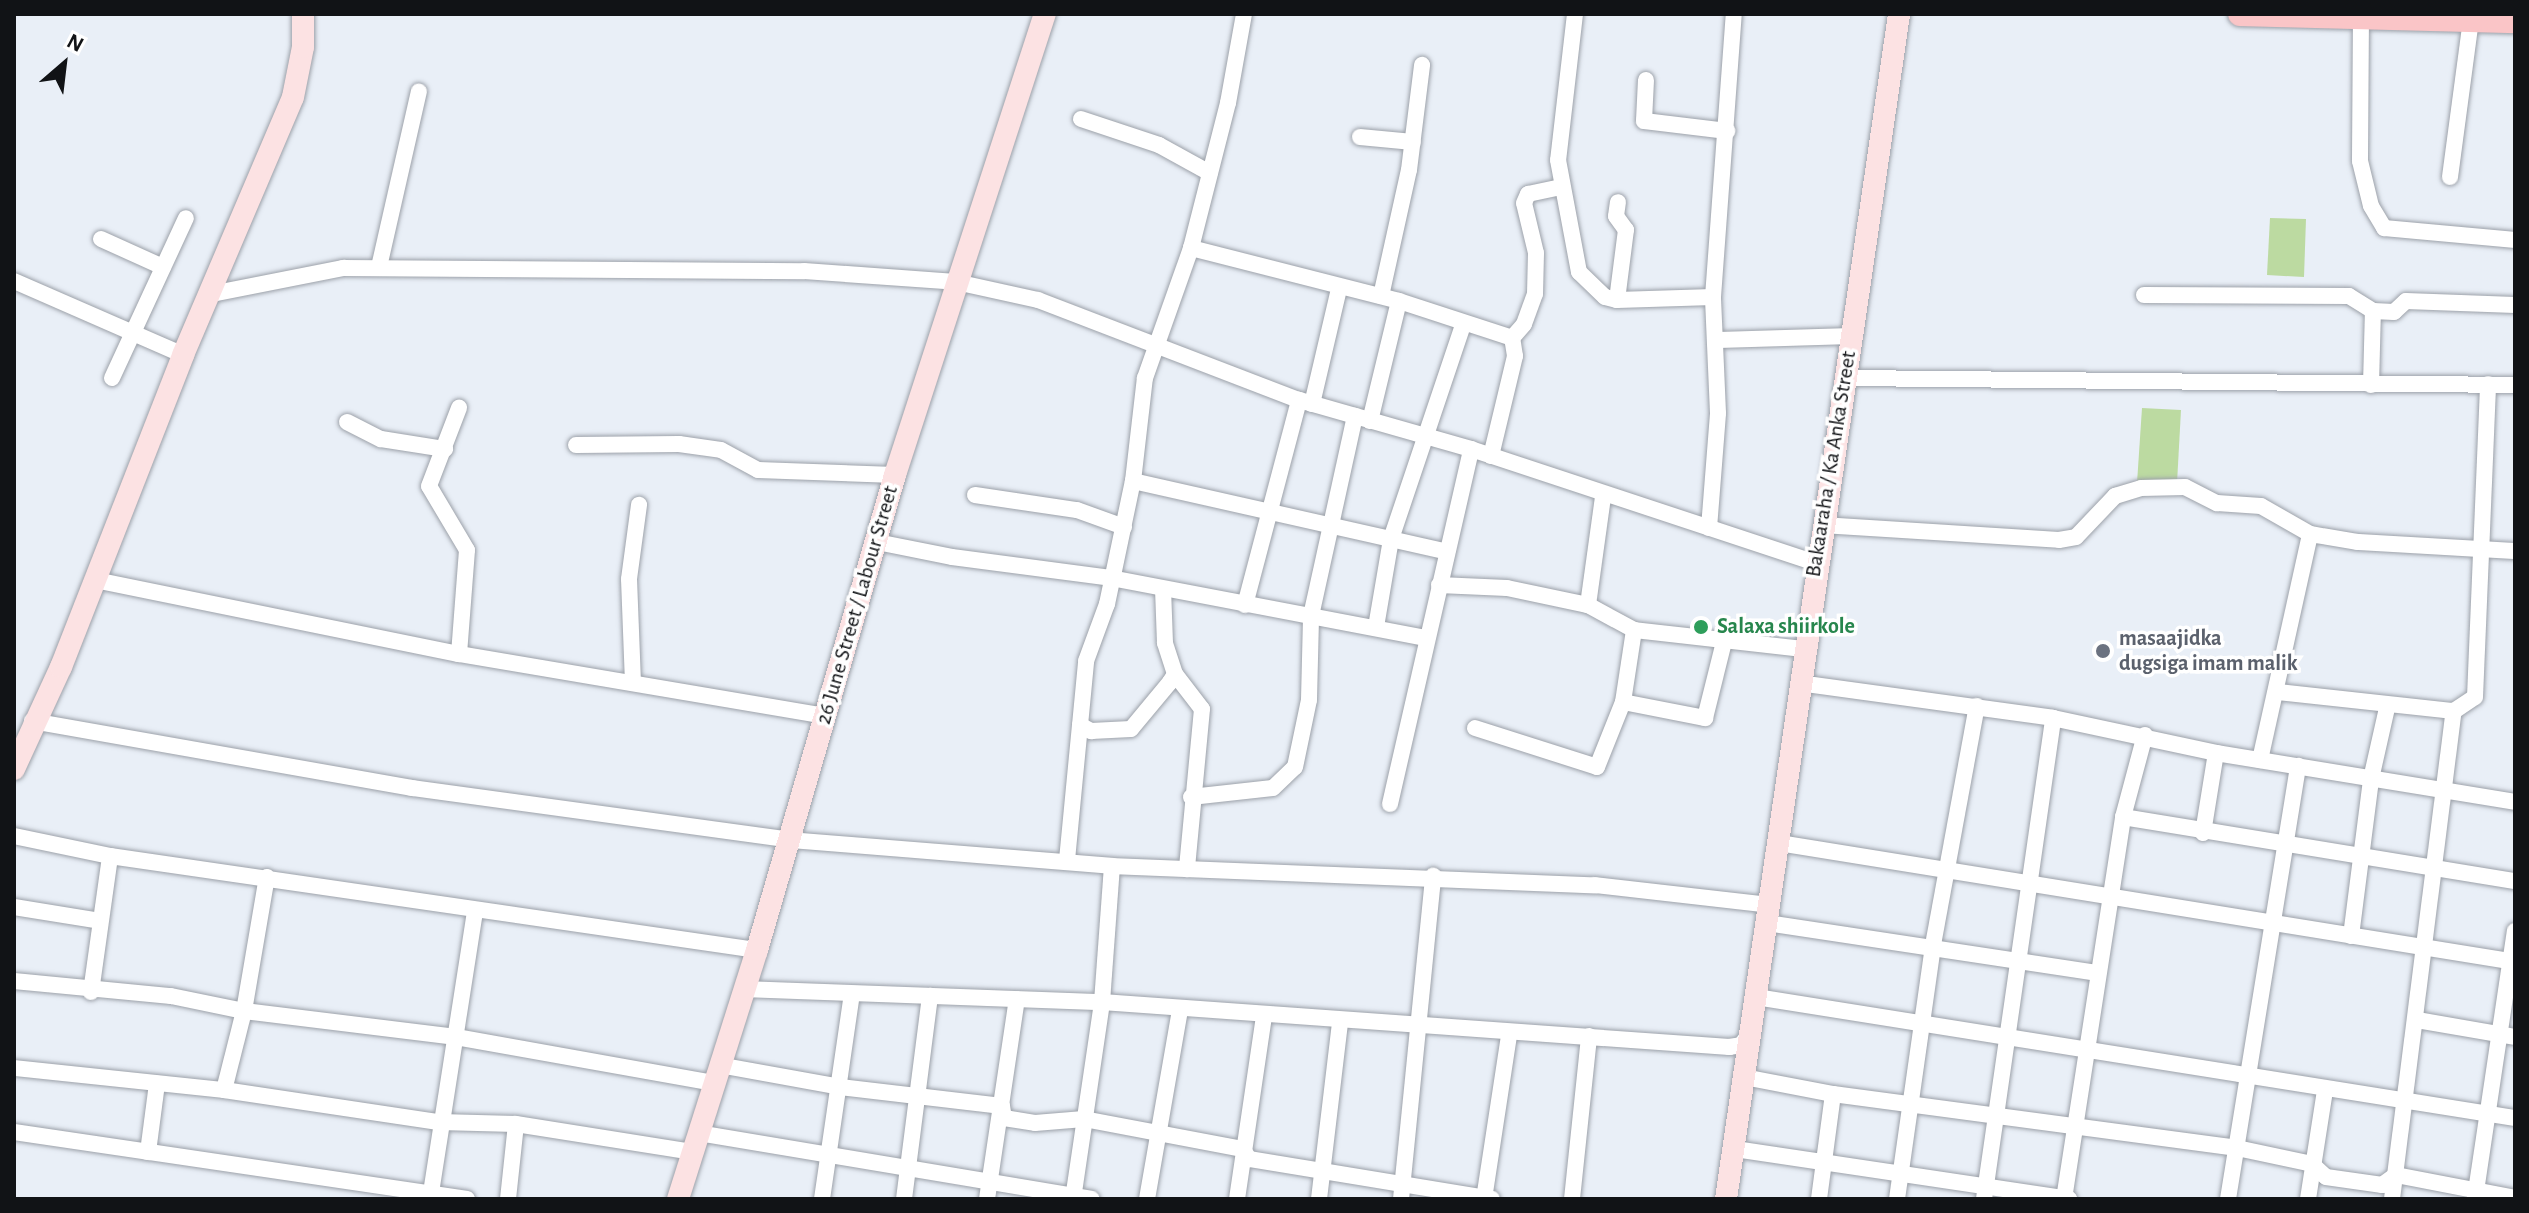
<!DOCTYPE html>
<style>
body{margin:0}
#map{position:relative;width:2529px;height:1213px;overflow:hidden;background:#e9eff7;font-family:"Alegreya Sans",sans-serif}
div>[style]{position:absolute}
.green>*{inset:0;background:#bcdaa1}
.roads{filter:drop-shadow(0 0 2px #9ca1a9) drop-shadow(0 0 2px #9ca1a9)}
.street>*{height:16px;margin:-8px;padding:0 8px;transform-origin:8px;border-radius:8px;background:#fff}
.secondary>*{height:22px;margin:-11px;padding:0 11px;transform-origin:11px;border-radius:11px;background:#fce2e3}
.primary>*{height:24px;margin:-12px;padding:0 12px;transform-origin:12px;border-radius:12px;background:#fac5c7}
.dots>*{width:22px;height:22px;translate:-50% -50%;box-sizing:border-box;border:4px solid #fff;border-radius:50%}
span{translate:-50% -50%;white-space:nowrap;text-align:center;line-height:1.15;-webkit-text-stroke:7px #fff;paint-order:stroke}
.street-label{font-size:22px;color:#111316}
.leisure-label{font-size:22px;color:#27864d;font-weight:700}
.left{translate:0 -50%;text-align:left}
.worship-label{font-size:22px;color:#5b616d;font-weight:700}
.frame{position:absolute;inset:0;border:16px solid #111316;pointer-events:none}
.north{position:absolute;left:24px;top:24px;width:80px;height:80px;-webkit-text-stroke:6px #fff;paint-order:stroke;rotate:28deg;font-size:22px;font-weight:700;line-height:32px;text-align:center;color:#111316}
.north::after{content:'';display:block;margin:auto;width:28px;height:36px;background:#111316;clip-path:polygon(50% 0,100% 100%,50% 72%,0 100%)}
</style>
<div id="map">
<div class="green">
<i style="clip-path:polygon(2270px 218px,2306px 219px,2304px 277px,2267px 275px)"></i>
<i style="clip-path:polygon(2142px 408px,2181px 410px,2177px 483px,2137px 483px)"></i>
</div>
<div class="roads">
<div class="street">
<i style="left:1575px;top:14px;width:147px;rotate:96.6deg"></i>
<i style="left:1558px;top:160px;width:114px;rotate:79.4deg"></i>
<i style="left:1579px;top:272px;width:36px;rotate:44deg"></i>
<i style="left:1605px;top:297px;width:12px;rotate:14deg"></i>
<i style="left:1617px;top:300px;width:96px;rotate:-1.8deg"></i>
<i style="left:2361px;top:14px;width:147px;rotate:90.4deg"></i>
<i style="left:2360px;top:161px;width:46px;rotate:76.3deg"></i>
<i style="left:2371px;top:206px;width:26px;rotate:59deg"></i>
<i style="left:2384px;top:228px;width:132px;rotate:5.2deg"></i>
<i style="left:1646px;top:80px;width:41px;rotate:92.8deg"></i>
<i style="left:1644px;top:121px;width:84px;rotate:6.9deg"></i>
<i style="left:1081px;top:119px;width:82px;rotate:18.4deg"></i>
<i style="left:1159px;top:145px;width:58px;rotate:28.8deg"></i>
<i style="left:1360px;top:137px;width:53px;rotate:5.4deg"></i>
<i style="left:2450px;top:177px;width:158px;rotate:-82.4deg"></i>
<i style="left:101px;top:239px;width:68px;rotate:24.3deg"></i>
<i style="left:1191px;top:248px;width:215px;rotate:14.3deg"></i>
<i style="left:1399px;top:301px;width:119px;rotate:18.1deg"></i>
<i style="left:379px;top:267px;width:180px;rotate:-77.2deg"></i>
<i style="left:14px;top:281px;width:184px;rotate:23.6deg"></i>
<i style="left:211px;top:294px;width:135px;rotate:-11.1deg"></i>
<i style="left:343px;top:268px;width:461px;rotate:0.4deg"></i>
<i style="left:804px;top:271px;width:152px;rotate:4.1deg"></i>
<i style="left:956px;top:282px;width:84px;rotate:12.4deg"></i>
<i style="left:1038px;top:300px;width:280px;rotate:21deg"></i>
<i style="left:1299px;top:400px;width:179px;rotate:15.9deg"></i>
<i style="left:1471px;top:449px;width:362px;rotate:18.3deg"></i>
<i style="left:2144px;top:295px;width:205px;rotate:0.3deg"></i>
<i style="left:2349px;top:296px;width:28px;rotate:32deg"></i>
<i style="left:2373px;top:311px;width:21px;rotate:3deg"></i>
<i style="left:2394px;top:312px;width:16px;rotate:-43deg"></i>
<i style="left:2406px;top:301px;width:109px;rotate:2.1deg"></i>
<i style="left:1381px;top:296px;width:129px;rotate:-77.5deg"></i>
<i style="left:1409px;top:170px;width:106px;rotate:-82.9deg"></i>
<i style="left:1617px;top:300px;width:71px;rotate:-82.7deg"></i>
<i style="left:1626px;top:230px;width:17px;rotate:-126deg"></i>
<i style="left:1616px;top:216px;width:14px;rotate:-82deg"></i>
<i style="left:1718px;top:340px;width:134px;rotate:-1.7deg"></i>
<i style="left:112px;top:378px;width:176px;rotate:-65.2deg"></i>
<i style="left:1847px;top:378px;width:668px;rotate:0.6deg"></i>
<i style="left:2371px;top:385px;width:74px;rotate:-88.5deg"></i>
<i style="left:1312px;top:404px;width:118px;rotate:-76.8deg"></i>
<i style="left:1370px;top:421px;width:123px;rotate:-76.4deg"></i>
<i style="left:347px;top:422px;width:38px;rotate:27deg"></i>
<i style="left:381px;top:439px;width:65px;rotate:8.9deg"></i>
<i style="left:576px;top:445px;width:103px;rotate:-0.6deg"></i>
<i style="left:679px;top:444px;width:42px;rotate:8.1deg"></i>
<i style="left:721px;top:450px;width:42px;rotate:28.4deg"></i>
<i style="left:758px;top:470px;width:137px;rotate:2.1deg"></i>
<i style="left:1491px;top:456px;width:103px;rotate:-76.5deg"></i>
<i style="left:1515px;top:356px;width:18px;rotate:-99deg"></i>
<i style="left:1512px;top:338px;width:18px;rotate:-49deg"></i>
<i style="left:1524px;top:324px;width:32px;rotate:-70deg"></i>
<i style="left:1535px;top:294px;width:41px;rotate:-88.6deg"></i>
<i style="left:1536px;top:253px;width:51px;rotate:-103.5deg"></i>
<i style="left:1524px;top:203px;width:10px;rotate:-66deg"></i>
<i style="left:1528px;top:194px;width:35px;rotate:-12deg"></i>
<i style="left:1133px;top:481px;width:322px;rotate:12.7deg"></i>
<i style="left:975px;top:495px;width:103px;rotate:8.4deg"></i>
<i style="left:1077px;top:510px;width:50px;rotate:19.9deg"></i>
<i style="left:1822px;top:525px;width:237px;rotate:3.6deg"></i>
<i style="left:2059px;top:540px;width:17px;rotate:-10deg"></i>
<i style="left:2076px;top:537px;width:57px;rotate:-46.4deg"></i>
<i style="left:2115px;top:496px;width:27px;rotate:-17deg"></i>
<i style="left:2141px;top:488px;width:44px;rotate:-1.3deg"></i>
<i style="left:2185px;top:487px;width:36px;rotate:27deg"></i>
<i style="left:2217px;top:503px;width:44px;rotate:3.9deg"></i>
<i style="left:2261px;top:506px;width:56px;rotate:29.7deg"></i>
<i style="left:2310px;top:534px;width:49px;rotate:9.5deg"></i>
<i style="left:2358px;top:542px;width:157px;rotate:3.3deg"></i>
<i style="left:1709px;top:528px;width:115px;rotate:-85.5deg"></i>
<i style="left:1718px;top:413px;width:116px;rotate:-92.5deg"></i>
<i style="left:1713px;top:297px;width:284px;rotate:-85.8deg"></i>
<i style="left:877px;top:542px;width:76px;rotate:11.3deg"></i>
<i style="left:952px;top:557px;width:160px;rotate:7.5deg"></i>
<i style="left:1111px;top:578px;width:321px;rotate:10.8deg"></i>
<i style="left:95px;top:580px;width:371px;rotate:11.5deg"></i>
<i style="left:459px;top:654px;width:372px;rotate:9.6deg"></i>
<i style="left:1439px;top:585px;width:68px;rotate:2.5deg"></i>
<i style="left:1507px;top:588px;width:83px;rotate:11.9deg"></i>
<i style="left:1588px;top:605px;width:52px;rotate:28.5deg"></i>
<i style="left:1634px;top:630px;width:171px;rotate:6.4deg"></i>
<i style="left:1245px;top:605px;width:212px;rotate:-75.2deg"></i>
<i style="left:1588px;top:605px;width:109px;rotate:-82.1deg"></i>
<i style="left:1376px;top:627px;width:89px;rotate:-80.3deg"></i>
<i style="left:1391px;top:539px;width:226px;rotate:-71.4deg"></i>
<i style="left:459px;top:654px;width:104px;rotate:-85.6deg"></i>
<i style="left:467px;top:550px;width:74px;rotate:-120.7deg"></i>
<i style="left:429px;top:486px;width:84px;rotate:-69deg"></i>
<i style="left:1175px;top:674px;width:44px;rotate:52.4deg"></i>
<i style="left:1202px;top:709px;width:161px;rotate:95.4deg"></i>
<i style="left:633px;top:683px;width:104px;rotate:-92.2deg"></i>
<i style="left:629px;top:579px;width:75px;rotate:-82.3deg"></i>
<i style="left:1799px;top:683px;width:256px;rotate:7.8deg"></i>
<i style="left:2053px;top:718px;width:167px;rotate:12.1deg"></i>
<i style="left:2216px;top:753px;width:303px;rotate:9.3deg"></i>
<i style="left:2278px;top:692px;width:177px;rotate:6.2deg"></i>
<i style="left:1623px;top:702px;width:84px;rotate:11deg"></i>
<i style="left:1705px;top:718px;width:78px;rotate:-76deg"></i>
<i style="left:2454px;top:711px;width:25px;rotate:-34deg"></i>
<i style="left:2475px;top:697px;width:313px;rotate:-87.6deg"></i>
<i style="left:32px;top:721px;width:386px;rotate:10deg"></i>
<i style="left:412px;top:788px;width:382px;rotate:7.8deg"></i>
<i style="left:790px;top:840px;width:323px;rotate:4.6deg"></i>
<i style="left:1112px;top:866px;width:483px;rotate:2.3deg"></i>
<i style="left:1595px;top:885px;width:176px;rotate:6.5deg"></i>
<i style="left:1080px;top:725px;width:13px;rotate:29deg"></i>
<i style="left:1091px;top:731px;width:40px;rotate:-2.9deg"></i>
<i style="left:1131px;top:729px;width:61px;rotate:-50.3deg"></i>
<i style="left:1170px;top:682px;width:9px;rotate:-58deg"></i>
<i style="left:1175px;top:674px;width:33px;rotate:-108deg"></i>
<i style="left:1165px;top:643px;width:54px;rotate:-92.1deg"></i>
<i style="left:1475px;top:728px;width:128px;rotate:17.7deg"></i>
<i style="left:1597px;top:767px;width:70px;rotate:-68.2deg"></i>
<i style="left:1623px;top:702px;width:73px;rotate:-81.3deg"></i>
<i style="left:2260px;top:760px;width:231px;rotate:-77.5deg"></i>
<i style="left:1191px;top:797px;width:82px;rotate:-6.3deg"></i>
<i style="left:1273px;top:788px;width:30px;rotate:-44deg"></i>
<i style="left:1295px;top:767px;width:68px;rotate:-78.2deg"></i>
<i style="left:1309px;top:700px;width:84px;rotate:-88.6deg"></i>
<i style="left:1311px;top:616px;width:205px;rotate:-77.6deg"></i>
<i style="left:1390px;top:804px;width:364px;rotate:-77.1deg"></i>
<i style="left:2123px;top:817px;width:397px;rotate:9.3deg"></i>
<i style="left:2203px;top:833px;width:81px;rotate:-80.8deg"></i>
<i style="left:14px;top:836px;width:98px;rotate:11.8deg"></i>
<i style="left:110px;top:856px;width:654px;rotate:8.27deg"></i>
<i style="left:1779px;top:843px;width:746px;rotate:9.18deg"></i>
<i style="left:1067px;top:860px;width:200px;rotate:-84.5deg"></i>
<i style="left:1086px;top:661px;width:61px;rotate:-69.8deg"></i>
<i style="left:1107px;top:604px;width:126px;rotate:-78.1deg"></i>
<i style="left:1133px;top:481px;width:104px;rotate:-83.4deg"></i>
<i style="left:1145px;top:378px;width:138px;rotate:-70.5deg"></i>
<i style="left:1191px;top:248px;width:150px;rotate:-75.7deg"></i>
<i style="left:1228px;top:103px;width:90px;rotate:-79.8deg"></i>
<i style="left:14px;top:907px;width:87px;rotate:9.2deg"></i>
<i style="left:1767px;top:923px;width:335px;rotate:8.6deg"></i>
<i style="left:2351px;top:936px;width:158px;rotate:-82.7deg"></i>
<i style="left:2371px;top:779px;width:73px;rotate:-77.3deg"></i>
<i style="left:14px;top:981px;width:158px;rotate:5.5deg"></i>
<i style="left:171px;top:996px;width:75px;rotate:11.6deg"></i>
<i style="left:244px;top:1011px;width:214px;rotate:7deg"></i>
<i style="left:456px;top:1037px;width:261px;rotate:10.1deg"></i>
<i style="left:744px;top:989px;width:358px;rotate:2.1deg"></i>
<i style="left:1102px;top:1002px;width:629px;rotate:4.11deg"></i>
<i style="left:1729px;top:1047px;width:12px;rotate:-9deg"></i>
<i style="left:1741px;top:1045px;width:15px;rotate:-53deg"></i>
<i style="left:91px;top:992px;width:137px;rotate:-82deg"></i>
<i style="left:1756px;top:997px;width:769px;rotate:9.06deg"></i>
<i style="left:2417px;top:1020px;width:99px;rotate:9.8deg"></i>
<i style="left:719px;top:1065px;width:123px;rotate:10.3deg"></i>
<i style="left:840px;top:1087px;width:163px;rotate:6.7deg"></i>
<i style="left:1002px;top:1106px;width:12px;rotate:81deg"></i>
<i style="left:1004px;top:1118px;width:31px;rotate:9deg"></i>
<i style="left:1035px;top:1123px;width:49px;rotate:-4.7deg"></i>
<i style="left:1084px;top:1119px;width:162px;rotate:10.7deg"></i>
<i style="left:1243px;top:1149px;width:12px;rotate:59deg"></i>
<i style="left:1249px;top:1159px;width:246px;rotate:9.3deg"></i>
<i style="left:14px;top:1068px;width:211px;rotate:6deg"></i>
<i style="left:224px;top:1090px;width:217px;rotate:8.5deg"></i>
<i style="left:439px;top:1122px;width:77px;rotate:1.5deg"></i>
<i style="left:516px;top:1124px;width:178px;rotate:9deg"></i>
<i style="left:1744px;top:1077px;width:91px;rotate:10.8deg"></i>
<i style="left:1833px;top:1094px;width:408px;rotate:7.6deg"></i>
<i style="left:2237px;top:1148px;width:77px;rotate:12deg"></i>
<i style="left:2312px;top:1164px;width:19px;rotate:43deg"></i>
<i style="left:2326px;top:1177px;width:57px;rotate:8.1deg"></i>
<i style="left:2382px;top:1185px;width:17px;rotate:-36deg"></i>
<i style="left:2396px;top:1175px;width:121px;rotate:10.9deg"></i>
<i style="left:224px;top:1090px;width:81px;rotate:-75.8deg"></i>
<i style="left:244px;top:1011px;width:136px;rotate:-80.3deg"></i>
<i style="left:14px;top:1132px;width:458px;rotate:8.4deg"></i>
<i style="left:698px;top:1133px;width:399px;rotate:9.5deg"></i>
<i style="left:1735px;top:1149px;width:338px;rotate:8.5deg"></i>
<i style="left:148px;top:1152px;width:69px;rotate:-82.5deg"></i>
<i style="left:2475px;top:1198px;width:270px;rotate:-81.5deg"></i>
<i style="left:430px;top:1199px;width:291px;rotate:-81.1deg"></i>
<i style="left:508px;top:1199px;width:75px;rotate:-83.9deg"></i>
<i style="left:822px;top:1199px;width:207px;rotate:-81.7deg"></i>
<i style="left:904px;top:1199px;width:205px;rotate:-82.7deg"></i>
<i style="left:987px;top:1199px;width:202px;rotate:-81.5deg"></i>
<i style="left:1073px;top:1199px;width:199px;rotate:-81.6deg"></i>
<i style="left:1102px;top:1002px;width:136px;rotate:-85.8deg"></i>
<i style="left:1147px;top:1199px;width:192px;rotate:-80.1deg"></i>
<i style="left:1237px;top:1199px;width:184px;rotate:-81.6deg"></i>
<i style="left:1319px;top:1199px;width:177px;rotate:-83.2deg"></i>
<i style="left:1401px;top:1199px;width:325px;rotate:-84.3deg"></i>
<i style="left:1484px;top:1199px;width:166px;rotate:-81.3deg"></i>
<i style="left:1572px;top:1199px;width:164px;rotate:-84deg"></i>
<i style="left:1819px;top:1199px;width:106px;rotate:-82.4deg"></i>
<i style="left:1897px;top:1199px;width:257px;rotate:-81.9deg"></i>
<i style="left:1933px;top:945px;width:243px;rotate:-79.6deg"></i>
<i style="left:1984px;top:1199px;width:486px;rotate:-81.8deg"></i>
<i style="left:2064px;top:1199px;width:387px;rotate:-81.2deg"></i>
<i style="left:2123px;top:817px;width:85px;rotate:-75deg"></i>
<i style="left:2228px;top:1199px;width:439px;rotate:-80.8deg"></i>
<i style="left:2308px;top:1199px;width:109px;rotate:-81.1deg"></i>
<i style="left:2392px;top:1199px;width:492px;rotate:-82.8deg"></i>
</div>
<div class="secondary">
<i style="left:14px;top:769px;width:112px;rotate:-65.3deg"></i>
<i style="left:61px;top:667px;width:335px;rotate:-68.6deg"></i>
<i style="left:183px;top:355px;width:280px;rotate:-66.9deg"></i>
<i style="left:293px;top:97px;width:51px;rotate:-78.7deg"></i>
<i style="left:303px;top:47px;width:33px;rotate:-90deg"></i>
<i style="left:678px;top:1199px;width:261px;rotate:-72.4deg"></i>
<i style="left:757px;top:950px;width:495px;rotate:-73.8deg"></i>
<i style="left:895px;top:475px;width:485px;rotate:-72deg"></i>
<i style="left:1726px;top:1199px;width:1198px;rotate:-81.69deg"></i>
</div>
<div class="primary">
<i style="left:2240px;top:14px;width:275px;rotate:1.5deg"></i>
</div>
</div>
<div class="dots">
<i style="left:1701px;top:627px;background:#2e9e5b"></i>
<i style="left:2103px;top:651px;background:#6b7280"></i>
</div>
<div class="street-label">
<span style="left:1831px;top:464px;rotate:-81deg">Bakaaraha / Ka Anka Street</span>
<span style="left:857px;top:605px;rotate:-74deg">26 June Street / Labour Street</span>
</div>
<div class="leisure-label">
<span class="left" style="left:1717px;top:627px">Salaxa shiirkole</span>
</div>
<div class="worship-label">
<span class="left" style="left:2119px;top:651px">masaajidka<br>dugsiga imam malik</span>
</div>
<div class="frame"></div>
<div class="north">N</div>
</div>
